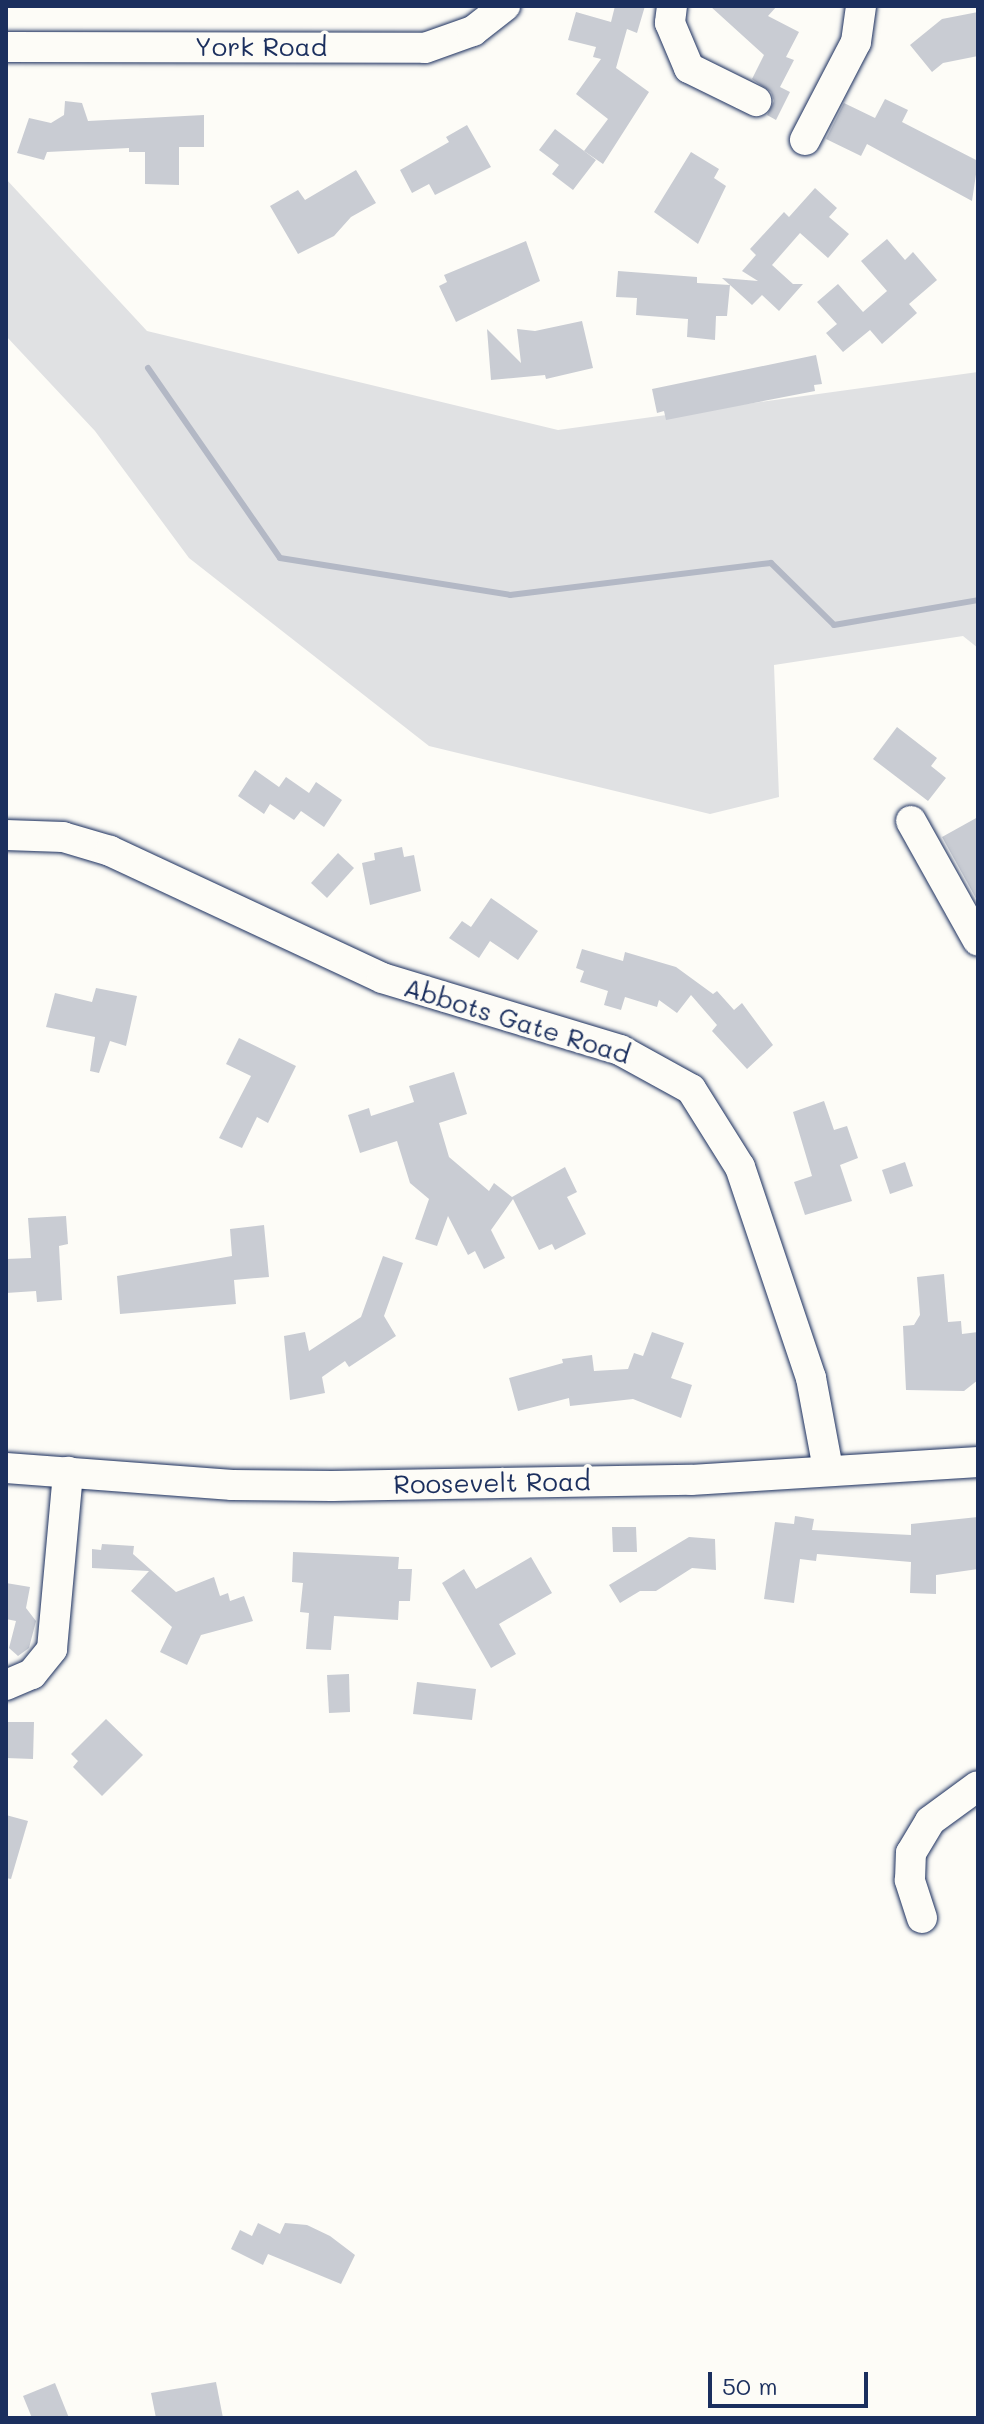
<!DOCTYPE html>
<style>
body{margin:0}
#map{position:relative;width:984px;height:2424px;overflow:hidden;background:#fdfcf7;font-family:Mali,sans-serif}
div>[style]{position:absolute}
.green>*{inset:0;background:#e0e1e3}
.stream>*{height:6px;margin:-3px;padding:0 3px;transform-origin:3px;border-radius:3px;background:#b3b8c5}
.building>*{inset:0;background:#c9ccd3}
.roads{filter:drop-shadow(0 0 2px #1b2f5e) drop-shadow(0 0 2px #1b2f5e)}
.minor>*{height:30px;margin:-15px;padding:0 15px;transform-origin:15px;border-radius:15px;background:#fdfcf7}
span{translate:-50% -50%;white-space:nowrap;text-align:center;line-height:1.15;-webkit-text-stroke:7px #fdfcf7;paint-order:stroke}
.street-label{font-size:26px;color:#1b2f5e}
.frame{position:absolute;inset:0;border:8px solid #1b2f5e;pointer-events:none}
.scale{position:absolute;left:708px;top:2372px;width:160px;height:36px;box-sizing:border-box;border:4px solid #1b2f5e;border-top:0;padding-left:10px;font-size:24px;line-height:28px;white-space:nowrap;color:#1b2f5e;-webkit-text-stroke:6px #fdfcf7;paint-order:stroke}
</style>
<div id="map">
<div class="green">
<i style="clip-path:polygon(6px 179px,147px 331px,558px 430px,978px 372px,978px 648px,963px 636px,774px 665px,779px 797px,710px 814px,429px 746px,189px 558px,95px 431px,6px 336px)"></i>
</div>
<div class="stream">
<i style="left:148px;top:368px;width:231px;rotate:55.2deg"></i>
<i style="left:280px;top:558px;width:233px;rotate:9.1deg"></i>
<i style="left:510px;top:595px;width:263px;rotate:-7deg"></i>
<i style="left:771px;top:563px;width:88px;rotate:44.5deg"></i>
<i style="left:834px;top:625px;width:146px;rotate:-9.8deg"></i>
</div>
<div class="building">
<i style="clip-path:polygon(615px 6px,645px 6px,637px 33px,627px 29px,616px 68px,649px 92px,603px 164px,584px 151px,608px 119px,576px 94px,601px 59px,593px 57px,596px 47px,568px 40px,576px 12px,611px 22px)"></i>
<i style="clip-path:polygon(710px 6px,777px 6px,768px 16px,799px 32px,786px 57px,794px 60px,780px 87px,790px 92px,776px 120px,767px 115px,774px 101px,771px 92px,752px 79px,764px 55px)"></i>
<i style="clip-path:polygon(978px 12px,978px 56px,943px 63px,932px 72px,910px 45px,942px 19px)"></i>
<i style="clip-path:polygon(885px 99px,908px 110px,902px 122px,978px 161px,972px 201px,867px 144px,861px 156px,826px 139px,844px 103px,875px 118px)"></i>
<i style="clip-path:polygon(65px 101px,82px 103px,88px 121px,204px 115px,204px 147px,179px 147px,179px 185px,145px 184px,145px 152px,129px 152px,129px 148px,47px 152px,44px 160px,17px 153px,29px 118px,51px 123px,64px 115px)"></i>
<i style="clip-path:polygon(467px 125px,491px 167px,435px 195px,429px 184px,412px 193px,400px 170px,449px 142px,446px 137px)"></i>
<i style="clip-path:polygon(555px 129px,596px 160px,573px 190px,552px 174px,559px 165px,539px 150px)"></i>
<i style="clip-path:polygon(691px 152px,719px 169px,714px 178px,726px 186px,698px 244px,654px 212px)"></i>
<i style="clip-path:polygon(356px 170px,376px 203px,351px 217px,334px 236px,298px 254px,270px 206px,298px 190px,305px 200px)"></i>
<i style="clip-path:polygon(815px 188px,837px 208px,829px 217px,849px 234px,828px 258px,800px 233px,772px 265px,793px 284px,803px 284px,779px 311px,762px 295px,752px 305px,730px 285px,727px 316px,716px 316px,715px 340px,687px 337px,688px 319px,636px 315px,637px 298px,616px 297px,618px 271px,697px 277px,697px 283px,730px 285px,722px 278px,758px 281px,742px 271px,756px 255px,750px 249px,784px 212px,789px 217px)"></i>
<i style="clip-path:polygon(887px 239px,905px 260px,913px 252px,937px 280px,909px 304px,917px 313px,882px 344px,870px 330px,843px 352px,826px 333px,837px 324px,817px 302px,838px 284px,863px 312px,887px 291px,861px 261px)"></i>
<i style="clip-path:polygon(526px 241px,540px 281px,456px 322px,439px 286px,447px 282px,444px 275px)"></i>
<i style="clip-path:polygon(582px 321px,593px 368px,546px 379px,545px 375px,491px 380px,487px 329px,521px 363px,517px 329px,535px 331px)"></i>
<i style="clip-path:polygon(816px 355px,822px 384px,814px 385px,815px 391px,666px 420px,664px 411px,657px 413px,652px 389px)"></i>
<i style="clip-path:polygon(897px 727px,937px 758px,931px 766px,946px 778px,928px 801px,873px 759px)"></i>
<i style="clip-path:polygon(255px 770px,279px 787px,286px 777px,309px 793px,316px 782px,342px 800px,324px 827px,301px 811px,294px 820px,270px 804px,264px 814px,238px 796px)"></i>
<i style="clip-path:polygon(978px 817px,978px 902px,942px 837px)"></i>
<i style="clip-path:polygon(402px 847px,404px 857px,414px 855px,421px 891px,370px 905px,362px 863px,375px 860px,374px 853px)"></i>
<i style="clip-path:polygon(338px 853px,354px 868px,327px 898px,311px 883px)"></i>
<i style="clip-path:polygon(491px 898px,538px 931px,518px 960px,490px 941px,479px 958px,449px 938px,462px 921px,471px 927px)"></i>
<i style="clip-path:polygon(582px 949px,623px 961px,625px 952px,676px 967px,713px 994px,717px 991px,734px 1010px,742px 1003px,773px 1045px,747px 1069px,712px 1031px,717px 1025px,691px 995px,677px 1013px,659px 1000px,657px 1007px,625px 997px,621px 1010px,604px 1005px,608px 991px,580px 982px,584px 971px,576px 968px)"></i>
<i style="clip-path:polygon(96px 988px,137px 996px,126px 1046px,110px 1041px,99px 1073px,90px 1071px,95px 1037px,46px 1027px,55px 993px,92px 1002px)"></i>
<i style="clip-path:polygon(239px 1038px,296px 1066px,268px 1123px,257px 1117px,242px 1148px,219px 1138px,251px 1076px,226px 1064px)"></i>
<i style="clip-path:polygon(454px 1072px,467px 1114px,439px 1123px,449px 1157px,489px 1191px,494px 1183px,512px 1197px,565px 1167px,577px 1192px,567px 1197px,586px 1234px,555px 1250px,552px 1244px,539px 1250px,513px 1199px,491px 1230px,505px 1258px,484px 1269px,475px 1251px,468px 1255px,448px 1216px,437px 1246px,415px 1239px,429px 1199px,410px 1183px,397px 1141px,360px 1153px,348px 1115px,369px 1108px,371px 1116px,414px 1102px,409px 1086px)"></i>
<i style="clip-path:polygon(824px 1101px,834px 1130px,847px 1126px,858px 1158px,840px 1165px,852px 1201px,805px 1215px,794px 1182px,812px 1176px,793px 1112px)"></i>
<i style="clip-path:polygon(905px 1162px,913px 1186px,890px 1194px,882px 1170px)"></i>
<i style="clip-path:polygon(66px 1216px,68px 1244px,59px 1246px,62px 1300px,37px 1302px,36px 1291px,6px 1293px,6px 1259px,31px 1258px,28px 1218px)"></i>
<i style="clip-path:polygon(264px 1225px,269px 1277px,234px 1280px,236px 1304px,120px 1314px,117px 1276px,232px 1256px,230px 1229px)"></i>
<i style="clip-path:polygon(383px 1256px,403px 1263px,384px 1316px,396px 1336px,349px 1367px,345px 1361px,322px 1377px,325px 1393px,290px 1400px,284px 1336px,305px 1332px,309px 1351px,361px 1317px)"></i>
<i style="clip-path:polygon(944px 1274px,948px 1322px,961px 1321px,962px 1334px,978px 1332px,978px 1380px,964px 1391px,906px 1390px,903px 1326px,914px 1325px,920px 1315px,917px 1277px)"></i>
<i style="clip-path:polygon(652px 1332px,684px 1343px,671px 1378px,692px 1385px,681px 1418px,633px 1399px,570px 1406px,569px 1398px,518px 1411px,509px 1378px,563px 1363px,562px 1359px,592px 1355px,594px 1371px,628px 1369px,634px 1353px,643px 1356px)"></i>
<i style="clip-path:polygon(795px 1516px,814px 1519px,812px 1530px,911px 1535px,911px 1524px,978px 1517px,978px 1569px,936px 1575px,936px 1594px,910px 1593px,911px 1562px,817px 1554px,816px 1561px,800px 1559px,794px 1603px,764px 1599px,775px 1522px,794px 1524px)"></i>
<i style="clip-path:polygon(612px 1527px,636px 1527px,637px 1552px,613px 1552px)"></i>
<i style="clip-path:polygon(689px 1537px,715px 1539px,716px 1570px,692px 1568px,656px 1591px,640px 1591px,620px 1603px,609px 1585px)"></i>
<i style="clip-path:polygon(102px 1544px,134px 1546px,133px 1554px,176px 1592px,214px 1577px,220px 1596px,228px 1593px,230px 1601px,244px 1596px,253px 1621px,201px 1635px,187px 1665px,160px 1652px,172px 1627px,131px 1591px,149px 1571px,92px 1568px,92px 1549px,101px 1550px)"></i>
<i style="clip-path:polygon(293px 1552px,399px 1557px,398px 1569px,412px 1569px,410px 1601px,399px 1601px,398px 1620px,334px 1616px,331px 1650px,306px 1649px,309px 1613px,300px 1612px,303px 1583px,292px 1582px)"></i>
<i style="clip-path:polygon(531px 1557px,552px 1593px,499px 1624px,516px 1654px,491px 1668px,442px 1583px,464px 1569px,476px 1589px)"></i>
<i style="clip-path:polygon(6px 1583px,30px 1587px,26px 1608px,36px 1621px,29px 1648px,18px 1656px,9px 1648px,16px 1621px,6px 1619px)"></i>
<i style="clip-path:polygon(349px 1674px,350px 1712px,329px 1713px,327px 1675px)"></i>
<i style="clip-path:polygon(417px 1682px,476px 1689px,472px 1720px,413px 1714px)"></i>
<i style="clip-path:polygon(106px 1719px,143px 1755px,102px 1796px,73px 1767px,78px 1761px,71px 1754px)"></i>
<i style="clip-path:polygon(6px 1722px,34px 1722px,33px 1759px,6px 1758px)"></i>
<i style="clip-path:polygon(6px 1815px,28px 1821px,11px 1879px,6px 1878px)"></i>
<i style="clip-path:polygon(258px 2223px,280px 2234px,285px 2223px,307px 2225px,330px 2236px,355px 2255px,341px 2284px,268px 2254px,263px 2265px,231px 2249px,240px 2230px,252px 2236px)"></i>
<i style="clip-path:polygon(216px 2382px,223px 2418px,156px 2418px,151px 2393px)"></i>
<i style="clip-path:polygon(55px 2383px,69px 2418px,32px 2418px,23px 2396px)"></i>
</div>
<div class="roads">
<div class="minor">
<i style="left:672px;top:6px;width:17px;rotate:97deg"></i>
<i style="left:670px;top:23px;width:49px;rotate:67.1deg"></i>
<i style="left:689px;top:68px;width:75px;rotate:26.2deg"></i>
<i style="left:6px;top:47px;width:419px;rotate:0.1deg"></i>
<i style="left:425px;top:48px;width:51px;rotate:-19.5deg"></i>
<i style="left:473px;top:31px;width:41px;rotate:-38deg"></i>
<i style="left:805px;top:140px;width:110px;rotate:-62.5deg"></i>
<i style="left:856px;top:42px;width:36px;rotate:-82deg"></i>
<i style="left:911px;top:821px;width:137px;rotate:60.8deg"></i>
<i style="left:6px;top:835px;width:57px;rotate:2deg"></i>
<i style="left:63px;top:837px;width:49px;rotate:16.6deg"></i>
<i style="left:110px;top:851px;width:300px;rotate:25deg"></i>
<i style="left:382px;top:978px;width:249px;rotate:16.8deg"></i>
<i style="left:620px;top:1050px;width:81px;rotate:28.8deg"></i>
<i style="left:691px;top:1089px;width:92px;rotate:57.9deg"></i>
<i style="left:740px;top:1167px;width:223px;rotate:71.4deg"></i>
<i style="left:811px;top:1378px;width:93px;rotate:79.4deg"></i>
<i style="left:6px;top:1468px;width:227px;rotate:4.3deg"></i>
<i style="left:232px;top:1485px;width:100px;rotate:0.6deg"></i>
<i style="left:332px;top:1486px;width:359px;rotate:-1deg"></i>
<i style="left:691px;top:1480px;width:288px;rotate:-3.6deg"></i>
<i style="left:6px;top:1685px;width:28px;rotate:-23deg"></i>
<i style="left:32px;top:1674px;width:32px;rotate:-51deg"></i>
<i style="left:52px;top:1649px;width:178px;rotate:-84.8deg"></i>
<i style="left:922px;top:1918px;width:40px;rotate:-108deg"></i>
<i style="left:910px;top:1880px;width:27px;rotate:-88deg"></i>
<i style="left:911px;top:1853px;width:37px;rotate:-59deg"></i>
<i style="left:930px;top:1821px;width:59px;rotate:-36.1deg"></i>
</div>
</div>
<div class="street-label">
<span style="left:261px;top:47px">York Road</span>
<span style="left:517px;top:1021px;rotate:17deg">Abbots Gate Road</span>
<span style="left:492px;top:1483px;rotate:-1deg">Roosevelt Road</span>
</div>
<div class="frame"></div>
<div class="scale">50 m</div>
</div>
